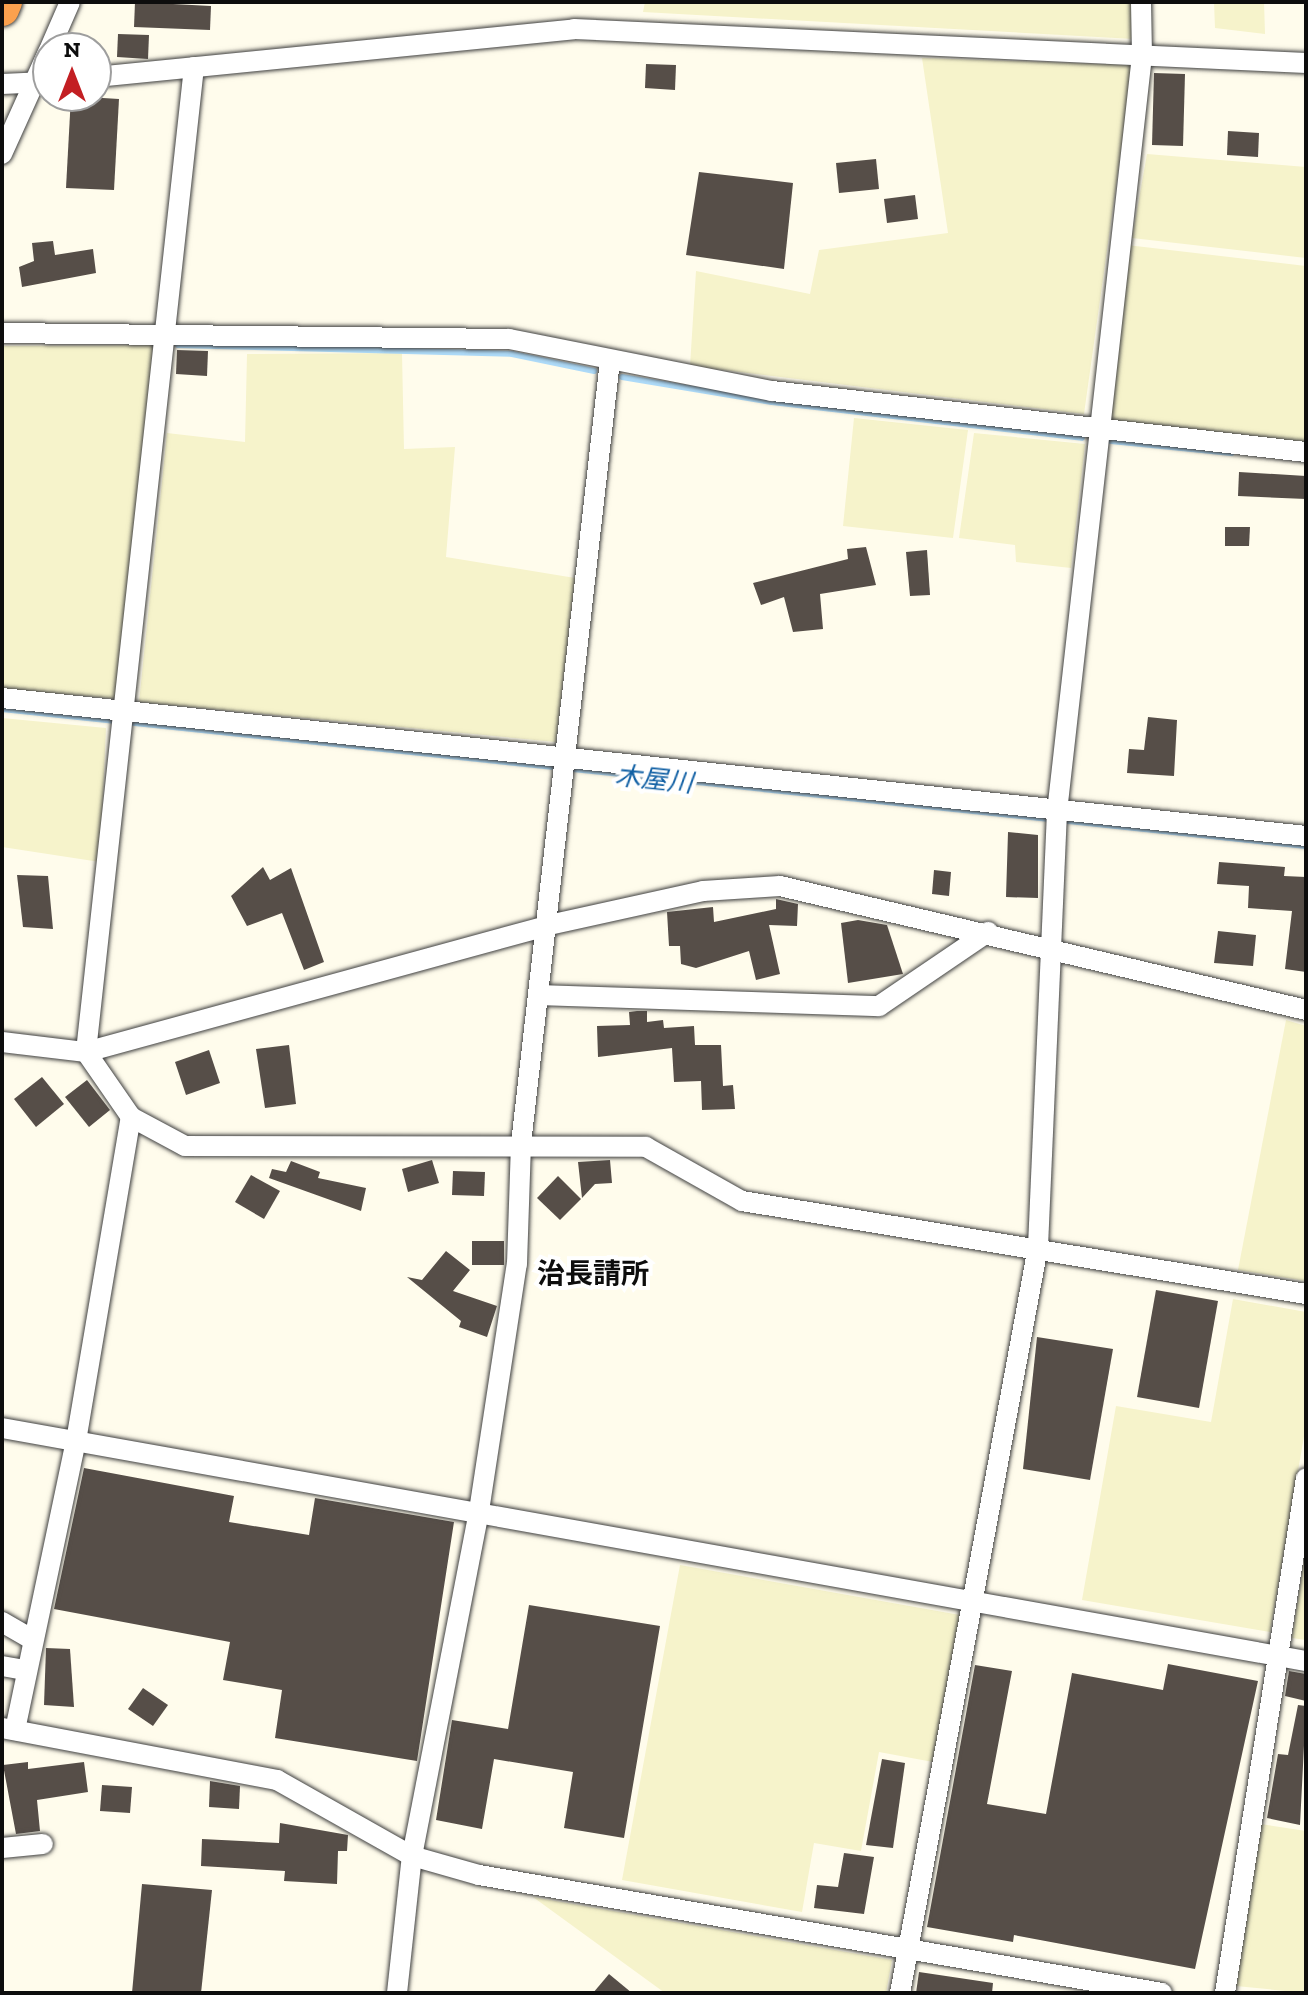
<!DOCTYPE html>
<meta charset="utf-8">
<style>
body{margin:0}
#map{position:relative;width:1308px;height:1995px;overflow:hidden;background:#fffcec;font-family:"Zilla Slab","Noto Sans JP",serif}
div>[style]{position:absolute}
.farmland>*{inset:0;background:#f6f3cb}
.stream>*{height:6px;margin:-3px;padding:0 3px;transform-origin:3px;border-radius:3px;background:#aedbf9}
.building>*{inset:0;background:#564e48}
.roads{filter:drop-shadow(0 0 2px #404040) drop-shadow(0 0 2px #404040)}
.minor>*{height:20px;margin:-10px;padding:0 10px;transform-origin:10px;border-radius:10px;background:#fff}
.motorway>*{height:34px;margin:-17px;padding:0 17px;transform-origin:17px;border-radius:17px;background:#fba14e}
span{translate:-50% -50%;white-space:nowrap;text-align:center;line-height:1.15;-webkit-text-stroke:8px #fff;paint-order:stroke}
.water-label{font-size:26px;color:#1160a4;font-style:italic}
.quarter-label{font-size:28px;color:#0d0d0d;font-weight:700}
.frame{position:absolute;inset:0;border:4px solid #0d0d0d;pointer-events:none}
.north{position:absolute;left:32px;top:32px;width:80px;height:80px;box-sizing:border-box;background:#fff;border:2px solid #9e9e9e;border-radius:50%;rotate:0deg;font-size:22px;font-weight:700;line-height:32px;text-align:center;color:#0d0d0d}
.north::after{content:'';display:block;margin:auto;width:28px;height:36px;background:#c31f23;clip-path:polygon(50% 0,100% 100%,50% 72%,0 100%)}
</style>
<div id="map">
<div class="farmland">
<i style="clip-path:polygon(645px 2px,1134px 2px,1134px 39px,643px 12px)"></i>
<i style="clip-path:polygon(1214px 2px,1264px 2px,1265px 34px,1215px 28px)"></i>
<i style="clip-path:polygon(922px 58px,1133px 65px,1084px 414px,690px 366px,696px 271px,810px 294px,819px 250px,948px 233px)"></i>
<i style="clip-path:polygon(1147px 154px,1306px 167px,1306px 258px,1132px 238px)"></i>
<i style="clip-path:polygon(1127px 245px,1306px 266px,1306px 445px,1106px 420px)"></i>
<i style="clip-path:polygon(153px 345px,120px 699px,2px 689px,2px 346px)"></i>
<i style="clip-path:polygon(402px 353px,404px 449px,455px 447px,446px 557px,575px 578px,556px 742px,139px 702px,167px 433px,245px 442px,247px 354px)"></i>
<i style="clip-path:polygon(854px 418px,968px 430px,953px 538px,843px 526px)"></i>
<i style="clip-path:polygon(974px 433px,1085px 444px,1071px 568px,1016px 562px,1015px 545px,959px 538px)"></i>
<i style="clip-path:polygon(2px 718px,106px 728px,100px 862px,2px 847px)"></i>
<i style="clip-path:polygon(1286px 1020px,1306px 1026px,1306px 1281px,1238px 1270px)"></i>
<i style="clip-path:polygon(1233px 1299px,1306px 1312px,1306px 1425px,1270px 1632px,1082px 1600px,1116px 1406px,1211px 1422px)"></i>
<i style="clip-path:polygon(1306px 1549px,1306px 1640px,1292px 1638px)"></i>
<i style="clip-path:polygon(680px 1565px,960px 1615px,933px 1762px,879px 1752px,861px 1851px,814px 1843px,802px 1912px,622px 1880px)"></i>
<i style="clip-path:polygon(1261px 1824px,1306px 1831px,1306px 1993px,1236px 1986px)"></i>
<i style="clip-path:polygon(533px 1897px,892px 1960px,886px 1993px,665px 1993px)"></i>
</div>
<div class="stream">
<i style="left:178px;top:345px;width:334px;rotate:1.5deg"></i>
<i style="left:512px;top:354px;width:84px;rotate:11.7deg"></i>
<i style="left:622px;top:377px;width:152px;rotate:9.5deg"></i>
<i style="left:772px;top:402px;width:312px;rotate:6.6deg"></i>
<i style="left:1111px;top:441px;width:121px;rotate:5.7deg"></i>
<i style="left:2px;top:709px;width:1311px;rotate:6deg"></i>
</div>
<div class="building">
<i style="clip-path:polygon(135px 2px,211px 6px,210px 30px,134px 27px)"></i>
<i style="clip-path:polygon(118px 34px,149px 35px,148px 59px,117px 57px)"></i>
<i style="clip-path:polygon(646px 64px,676px 65px,675px 90px,645px 88px)"></i>
<i style="clip-path:polygon(1154px 73px,1185px 74px,1183px 146px,1152px 145px)"></i>
<i style="clip-path:polygon(71px 96px,119px 99px,114px 190px,66px 188px)"></i>
<i style="clip-path:polygon(1228px 131px,1259px 133px,1258px 157px,1227px 155px)"></i>
<i style="clip-path:polygon(876px 159px,879px 189px,839px 193px,836px 163px)"></i>
<i style="clip-path:polygon(699px 172px,793px 183px,784px 269px,686px 255px)"></i>
<i style="clip-path:polygon(915px 195px,918px 219px,887px 223px,884px 199px)"></i>
<i style="clip-path:polygon(53px 241px,55px 255px,93px 249px,96px 273px,22px 287px,19px 267px,34px 261px,32px 243px)"></i>
<i style="clip-path:polygon(177px 350px,208px 351px,207px 376px,176px 374px)"></i>
<i style="clip-path:polygon(1239px 472px,1306px 476px,1306px 499px,1238px 496px)"></i>
<i style="clip-path:polygon(1225px 527px,1250px 527px,1249px 546px,1225px 546px)"></i>
<i style="clip-path:polygon(866px 547px,876px 585px,820px 594px,823px 629px,793px 632px,784px 597px,761px 605px,753px 583px,848px 559px,847px 549px)"></i>
<i style="clip-path:polygon(927px 550px,930px 595px,910px 596px,906px 552px)"></i>
<i style="clip-path:polygon(1148px 717px,1177px 720px,1174px 776px,1127px 773px,1129px 749px,1144px 750px)"></i>
<i style="clip-path:polygon(1008px 832px,1038px 835px,1038px 898px,1006px 897px)"></i>
<i style="clip-path:polygon(1219px 862px,1285px 867px,1284px 876px,1306px 877px,1306px 972px,1285px 969px,1292px 911px,1248px 908px,1249px 886px,1217px 884px)"></i>
<i style="clip-path:polygon(263px 867px,270px 880px,291px 868px,324px 962px,304px 970px,282px 913px,247px 926px,231px 896px)"></i>
<i style="clip-path:polygon(934px 870px,951px 872px,949px 896px,932px 894px)"></i>
<i style="clip-path:polygon(17px 875px,48px 876px,53px 929px,23px 927px)"></i>
<i style="clip-path:polygon(776px 899px,798px 904px,797px 926px,769px 925px,780px 974px,756px 980px,749px 951px,696px 968px,681px 964px,680px 946px,669px 946px,667px 912px,713px 907px,714px 922px,776px 909px)"></i>
<i style="clip-path:polygon(858px 920px,887px 925px,903px 974px,848px 983px,841px 923px)"></i>
<i style="clip-path:polygon(1218px 931px,1256px 935px,1253px 966px,1214px 963px)"></i>
<i style="clip-path:polygon(637px 1011px,647px 1011px,647px 1022px,663px 1020px,664px 1028px,694px 1026px,695px 1045px,721px 1045px,723px 1086px,733px 1085px,735px 1109px,702px 1110px,701px 1081px,674px 1082px,672px 1048px,598px 1057px,597px 1026px,630px 1025px,629px 1012px)"></i>
<i style="clip-path:polygon(289px 1045px,296px 1104px,265px 1108px,256px 1049px)"></i>
<i style="clip-path:polygon(209px 1050px,220px 1083px,186px 1095px,175px 1062px)"></i>
<i style="clip-path:polygon(42px 1077px,64px 1104px,36px 1127px,14px 1099px)"></i>
<i style="clip-path:polygon(87px 1080px,110px 1110px,89px 1127px,65px 1097px)"></i>
<i style="clip-path:polygon(432px 1160px,439px 1183px,408px 1192px,402px 1169px)"></i>
<i style="clip-path:polygon(610px 1160px,612px 1183px,595px 1184px,582px 1198px,578px 1162px)"></i>
<i style="clip-path:polygon(291px 1161px,320px 1172px,318px 1178px,366px 1188px,361px 1211px,269px 1178px,272px 1169px,286px 1172px)"></i>
<i style="clip-path:polygon(453px 1171px,485px 1172px,484px 1196px,452px 1195px)"></i>
<i style="clip-path:polygon(251px 1175px,280px 1191px,264px 1219px,235px 1202px)"></i>
<i style="clip-path:polygon(558px 1176px,581px 1199px,560px 1220px,537px 1198px)"></i>
<i style="clip-path:polygon(472px 1241px,504px 1241px,504px 1265px,472px 1265px)"></i>
<i style="clip-path:polygon(446px 1251px,470px 1270px,453px 1291px,497px 1306px,487px 1337px,459px 1327px,461px 1321px,407px 1277px,422px 1280px)"></i>
<i style="clip-path:polygon(1156px 1290px,1218px 1301px,1199px 1408px,1137px 1397px)"></i>
<i style="clip-path:polygon(1037px 1337px,1113px 1349px,1090px 1480px,1023px 1469px)"></i>
<i style="clip-path:polygon(84px 1468px,234px 1496px,229px 1522px,309px 1535px,315px 1498px,454px 1522px,417px 1761px,275px 1738px,282px 1690px,223px 1680px,230px 1642px,54px 1609px)"></i>
<i style="clip-path:polygon(529px 1605px,660px 1626px,624px 1838px,564px 1828px,573px 1772px,494px 1759px,482px 1829px,436px 1820px,452px 1720px,508px 1729px)"></i>
<i style="clip-path:polygon(46px 1648px,70px 1649px,74px 1707px,44px 1705px)"></i>
<i style="clip-path:polygon(1168px 1664px,1258px 1681px,1195px 1969px,1014px 1935px,1013px 1942px,927px 1927px,975px 1665px,1012px 1671px,987px 1804px,1046px 1814px,1072px 1673px,1163px 1690px)"></i>
<i style="clip-path:polygon(1289px 1671px,1306px 1674px,1306px 1701px,1285px 1696px)"></i>
<i style="clip-path:polygon(143px 1688px,168px 1705px,153px 1726px,128px 1709px)"></i>
<i style="clip-path:polygon(1298px 1705px,1306px 1706px,1300px 1825px,1267px 1818px,1278px 1754px,1288px 1755px)"></i>
<i style="clip-path:polygon(882px 1759px,905px 1763px,893px 1848px,866px 1845px)"></i>
<i style="clip-path:polygon(28px 1762px,28px 1769px,84px 1762px,88px 1792px,37px 1800px,40px 1831px,16px 1834px,3px 1765px)"></i>
<i style="clip-path:polygon(210px 1781px,240px 1786px,239px 1809px,209px 1807px)"></i>
<i style="clip-path:polygon(102px 1785px,132px 1787px,130px 1813px,100px 1811px)"></i>
<i style="clip-path:polygon(280px 1823px,348px 1835px,347px 1851px,338px 1851px,337px 1884px,284px 1881px,285px 1871px,201px 1866px,202px 1839px,279px 1843px)"></i>
<i style="clip-path:polygon(844px 1853px,874px 1857px,864px 1914px,814px 1908px,817px 1885px,838px 1887px)"></i>
<i style="clip-path:polygon(142px 1884px,212px 1890px,201px 1993px,132px 1993px)"></i>
<i style="clip-path:polygon(919px 1972px,993px 1983px,992px 1993px,916px 1993px)"></i>
<i style="clip-path:polygon(609px 1974px,632px 1993px,593px 1993px)"></i>
</div>
<div class="roads">
<div class="minor">
<i style="left:50px;top:48px;width:50px;rotate:-66.5deg"></i>
<i style="left:194px;top:67px;width:991px;rotate:96.26deg"></i>
<i style="left:86px;top:1052px;width:79px;rotate:55.3deg"></i>
<i style="left:131px;top:1117px;width:61px;rotate:28.2deg"></i>
<i style="left:185px;top:1146px;width:461px;rotate:0.1deg"></i>
<i style="left:646px;top:1147px;width:110px;rotate:29.4deg"></i>
<i style="left:742px;top:1201px;width:572px;rotate:9.36deg"></i>
<i style="left:96px;top:77px;width:480px;rotate:-5.7deg"></i>
<i style="left:574px;top:29px;width:733px;rotate:2.66deg"></i>
<i style="left:2px;top:84px;width:44px;rotate:-2.6deg"></i>
<i style="left:2px;top:154px;width:112px;rotate:-65.7deg"></i>
<i style="left:2px;top:333px;width:507px;rotate:0.68deg"></i>
<i style="left:509px;top:339px;width:268px;rotate:11.2deg"></i>
<i style="left:772px;top:391px;width:537px;rotate:6.52deg"></i>
<i style="left:2px;top:698px;width:1311px;rotate:6.04deg"></i>
<i style="left:540px;top:995px;width:339px;rotate:1.9deg"></i>
<i style="left:879px;top:1006px;width:132px;rotate:-34.2deg"></i>
<i style="left:2px;top:1042px;width:85px;rotate:6.8deg"></i>
<i style="left:86px;top:1052px;width:480px;rotate:-15.3deg"></i>
<i style="left:549px;top:925px;width:158px;rotate:-12.4deg"></i>
<i style="left:703px;top:891px;width:77px;rotate:-3.7deg"></i>
<i style="left:780px;top:886px;width:540px;rotate:13.26deg"></i>
<i style="left:2px;top:1428px;width:1325px;rotate:10.13deg"></i>
<i style="left:2px;top:1622px;width:34px;rotate:30deg"></i>
<i style="left:2px;top:1666px;width:22px;rotate:10deg"></i>
<i style="left:2px;top:1728px;width:280px;rotate:10.7deg"></i>
<i style="left:277px;top:1780px;width:155px;rotate:29.4deg"></i>
<i style="left:412px;top:1856px;width:70px;rotate:15.8deg"></i>
<i style="left:479px;top:1875px;width:693px;rotate:9.8deg"></i>
<i style="left:15px;top:1730px;width:295px;rotate:-78.1deg"></i>
<i style="left:76px;top:1441px;width:329px;rotate:-80.4deg"></i>
<i style="left:2px;top:1848px;width:41px;rotate:-5.6deg"></i>
<i style="left:397px;top:1993px;width:138px;rotate:-83.8deg"></i>
<i style="left:412px;top:1856px;width:351px;rotate:-79deg"></i>
<i style="left:479px;top:1511px;width:250px;rotate:-81.3deg"></i>
<i style="left:517px;top:1264px;width:120px;rotate:-88.1deg"></i>
<i style="left:521px;top:1144px;width:788px;rotate:-83.52deg"></i>
<i style="left:900px;top:1993px;width:759px;rotate:-79.52deg"></i>
<i style="left:1038px;top:1247px;width:435px;rotate:-87.5deg"></i>
<i style="left:1057px;top:812px;width:762px;rotate:-83.59deg"></i>
<i style="left:1142px;top:55px;width:53px;rotate:-91.1deg"></i>
<i style="left:1225px;top:1993px;width:521px;rotate:-81.06deg"></i>
</div>
<div class="motorway">
<i style="left:2px;top:9px;width:8px;rotate:-67deg"></i>
</div>
</div>
<div class="water-label">
<span style="left:654px;top:780px;rotate:6deg">木屋川</span>
</div>
<div class="quarter-label">
<span style="left:593px;top:1274px">治長請所</span>
</div>
<div class="frame"></div>
<div class="north">N</div>
</div>
